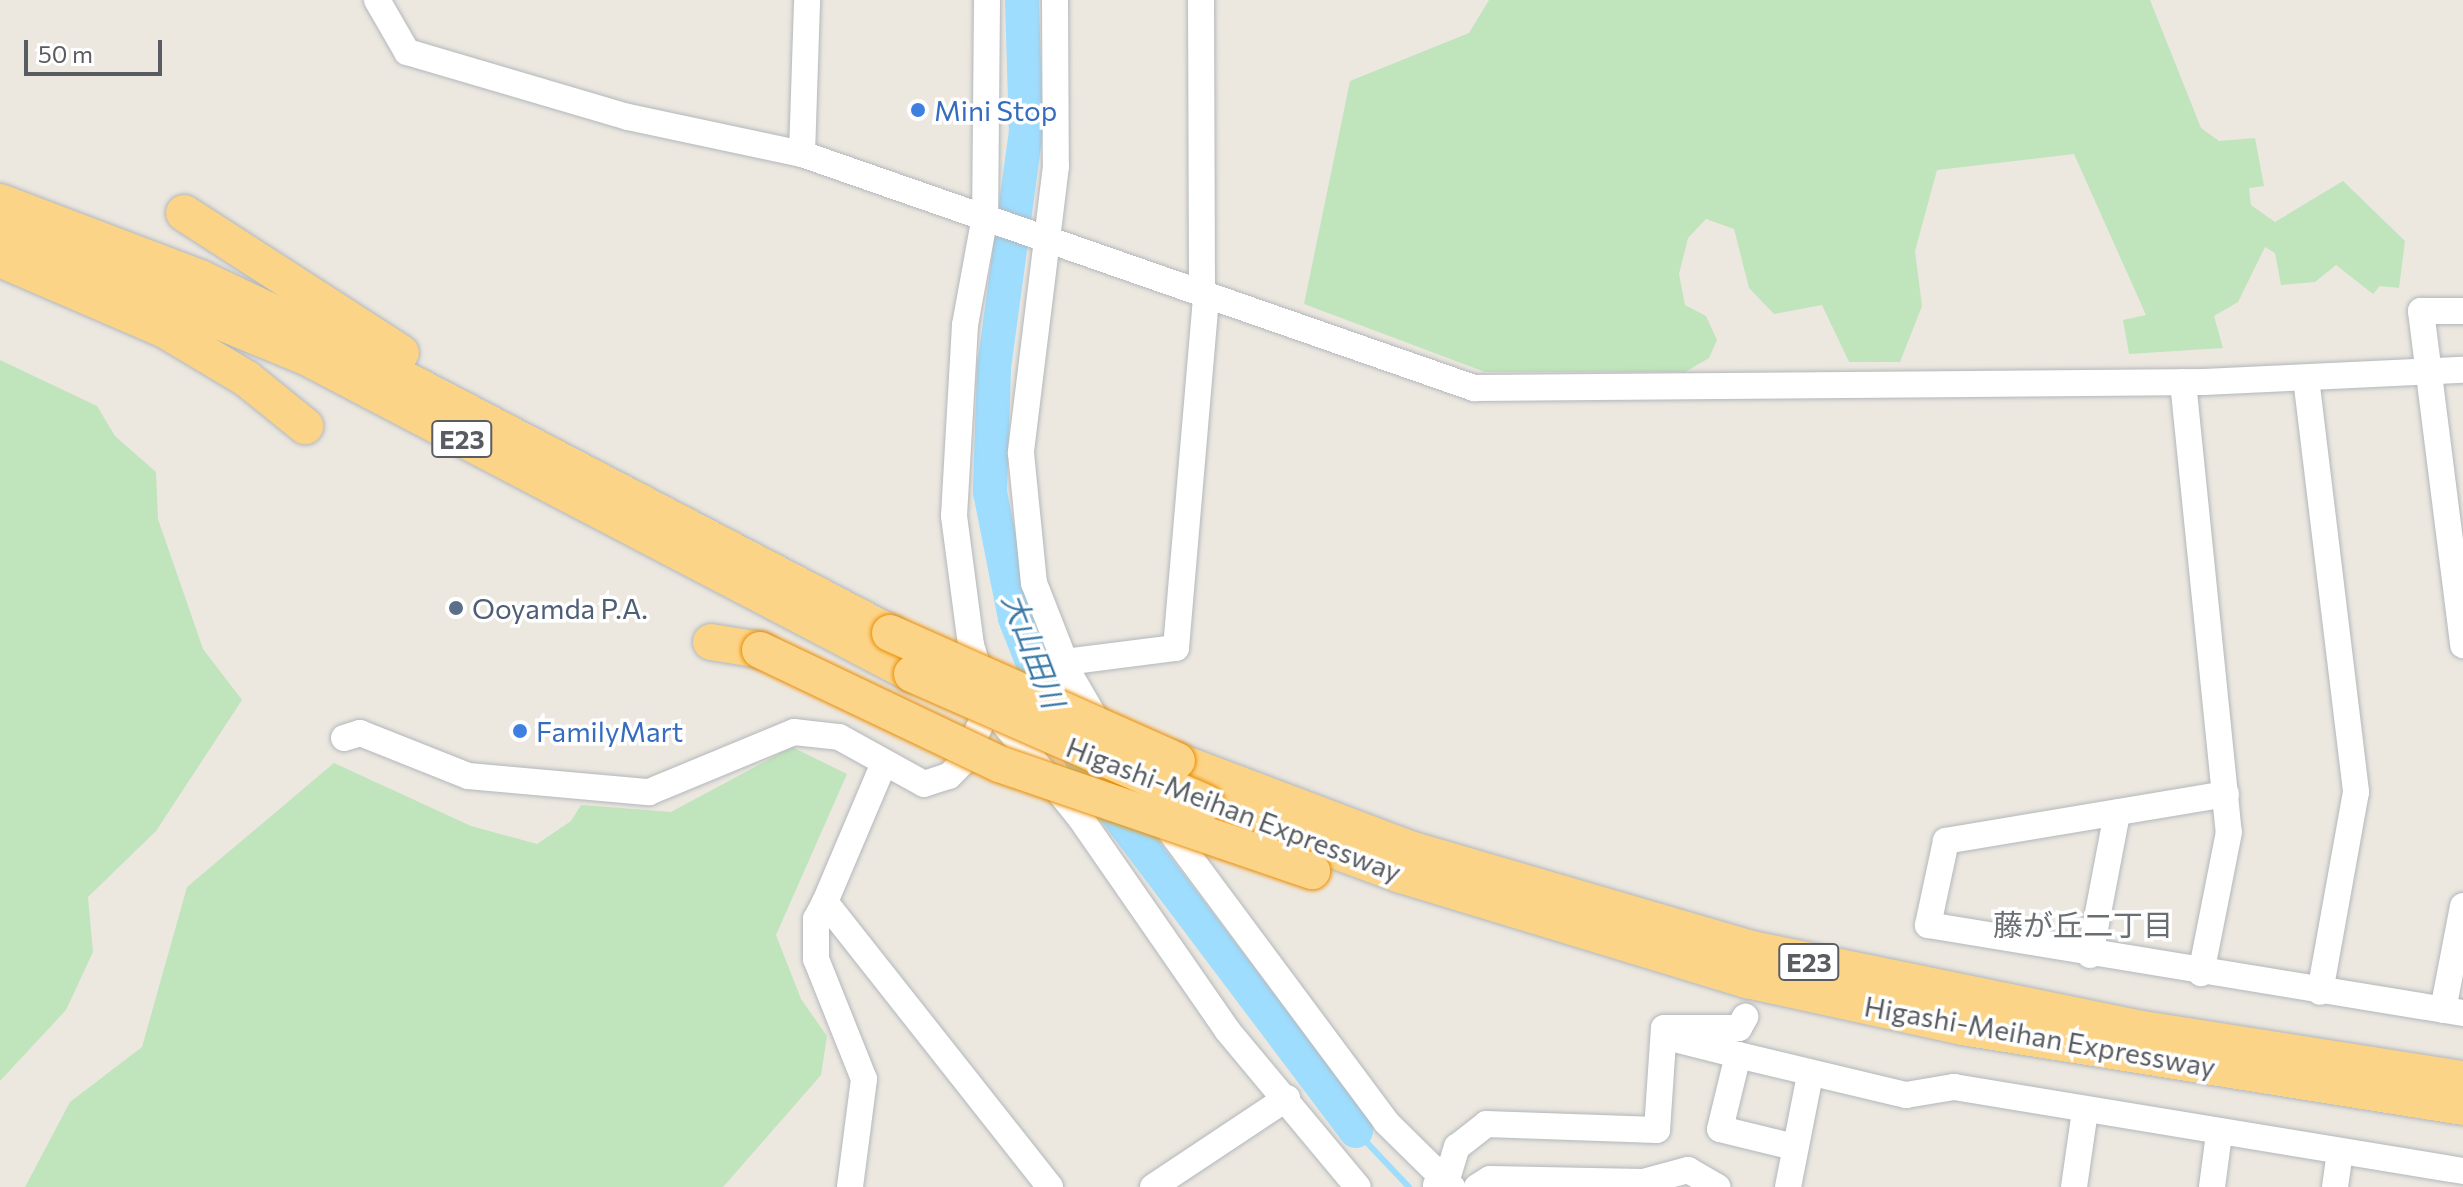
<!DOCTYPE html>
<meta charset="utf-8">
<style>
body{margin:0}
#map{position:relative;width:2463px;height:1187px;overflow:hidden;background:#ece8e0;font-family:Commissioner,"Noto Sans JP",sans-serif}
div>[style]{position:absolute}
.green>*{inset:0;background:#c0e4bc}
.stream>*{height:6px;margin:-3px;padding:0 3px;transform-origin:3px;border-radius:3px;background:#9eddfe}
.river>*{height:34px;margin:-17px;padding:0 17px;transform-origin:17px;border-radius:17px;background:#9eddfe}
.roads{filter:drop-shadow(0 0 2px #b3b7bb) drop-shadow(0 0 2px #b3b7bb)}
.minor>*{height:26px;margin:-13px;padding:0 13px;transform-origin:13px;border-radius:13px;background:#fff}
.highway>*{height:36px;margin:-18px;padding:0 18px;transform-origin:18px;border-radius:18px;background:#fcd487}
.bridges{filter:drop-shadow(0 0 2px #eb8d02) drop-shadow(0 0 2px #eb8d02)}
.highway-bridge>*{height:36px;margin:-18px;padding:0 18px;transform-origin:18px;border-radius:18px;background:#fcd487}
.dots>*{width:22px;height:22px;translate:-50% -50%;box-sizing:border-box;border:4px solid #fff;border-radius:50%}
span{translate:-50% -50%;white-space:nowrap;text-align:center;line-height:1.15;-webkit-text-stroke:7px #fff;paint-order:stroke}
.shield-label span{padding:2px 6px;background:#fff;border:2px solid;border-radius:6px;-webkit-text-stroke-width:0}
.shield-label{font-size:26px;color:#595d61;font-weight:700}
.shop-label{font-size:28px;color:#366cbe}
.left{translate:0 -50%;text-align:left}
.service-label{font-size:28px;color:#4e5e75}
.street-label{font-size:28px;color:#595d61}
.water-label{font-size:30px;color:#3a79a7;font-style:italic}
.neighbourhood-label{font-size:30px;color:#6a6f73}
.scale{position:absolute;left:24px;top:40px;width:138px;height:36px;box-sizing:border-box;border:4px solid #595d61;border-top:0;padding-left:10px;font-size:24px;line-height:28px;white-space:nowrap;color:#595d61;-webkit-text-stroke:6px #fff;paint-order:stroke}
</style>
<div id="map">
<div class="green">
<i style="clip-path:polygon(1489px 0,2150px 0,2201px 128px,2219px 141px,2255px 138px,2264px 186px,2249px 188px,2251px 205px,2275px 222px,2343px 181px,2405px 241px,2399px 288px,2380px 286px,2373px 294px,2336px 265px,2315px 282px,2281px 285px,2275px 253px,2265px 247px,2238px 302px,2214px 316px,2223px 348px,2129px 354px,2123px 320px,2146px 315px,2074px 154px,1937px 170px,1915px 251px,1922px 306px,1900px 362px,1849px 362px,1822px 305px,1774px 314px,1749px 288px,1734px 229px,1706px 219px,1688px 238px,1679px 274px,1685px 305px,1706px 316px,1717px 340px,1709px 358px,1685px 372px,1485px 372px,1304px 304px,1350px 81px,1469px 33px)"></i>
<i style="clip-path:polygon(0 360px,97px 406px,115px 436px,156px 472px,158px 519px,203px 649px,242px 700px,156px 831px,88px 897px,93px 952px,66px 1010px,0 1081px)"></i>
<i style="clip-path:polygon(792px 747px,847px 774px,776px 935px,801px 999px,827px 1036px,821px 1075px,723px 1187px,25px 1187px,70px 1102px,142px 1047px,187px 887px,334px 763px,471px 826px,537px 844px,571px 821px,581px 805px,671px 812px)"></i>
</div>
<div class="stream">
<i style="left:1356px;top:1131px;width:77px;rotate:46.6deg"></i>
</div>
<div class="river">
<i style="left:1022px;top:0;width:131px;rotate:88.3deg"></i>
<i style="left:1026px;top:131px;width:240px;rotate:97.7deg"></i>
<i style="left:994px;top:369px;width:123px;rotate:91.9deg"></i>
<i style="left:990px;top:492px;width:128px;rotate:78.8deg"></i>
<i style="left:1015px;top:618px;width:74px;rotate:68.6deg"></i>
<i style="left:1042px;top:687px;width:118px;rotate:61deg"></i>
<i style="left:1099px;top:790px;width:427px;rotate:53deg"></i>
</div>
<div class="roads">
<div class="minor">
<i style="left:377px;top:0;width:60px;rotate:60deg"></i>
<i style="left:407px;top:52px;width:230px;rotate:16.4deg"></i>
<i style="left:628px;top:117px;width:178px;rotate:12deg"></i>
<i style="left:802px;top:154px;width:712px;rotate:19.2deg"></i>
<i style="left:1474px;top:388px;width:730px;rotate:-0.47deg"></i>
<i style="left:2204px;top:382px;width:259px;rotate:-2.7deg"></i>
<i style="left:987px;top:0;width:216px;rotate:90.5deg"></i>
<i style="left:985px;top:216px;width:111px;rotate:100.4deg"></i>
<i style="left:965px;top:325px;width:191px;rotate:93.3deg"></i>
<i style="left:954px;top:516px;width:130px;rotate:82.5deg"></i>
<i style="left:971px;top:645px;width:63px;rotate:73.3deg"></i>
<i style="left:989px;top:705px;width:143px;rotate:51deg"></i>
<i style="left:1079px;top:816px;width:260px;rotate:55.3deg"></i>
<i style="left:1227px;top:1030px;width:204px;rotate:50.2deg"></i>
<i style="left:1055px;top:0;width:166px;rotate:89.7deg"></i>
<i style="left:1056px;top:166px;width:289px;rotate:97deg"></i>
<i style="left:1021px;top:453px;width:131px;rotate:84.3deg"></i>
<i style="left:1034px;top:583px;width:99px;rotate:68.6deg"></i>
<i style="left:1070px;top:675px;width:64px;rotate:59.8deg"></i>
<i style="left:1201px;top:0;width:293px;rotate:89.8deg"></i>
<i style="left:802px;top:154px;width:154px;rotate:-88.1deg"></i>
<i style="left:2463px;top:311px;width:42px;rotate:180deg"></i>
<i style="left:2421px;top:311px;width:337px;rotate:82.8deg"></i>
<i style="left:2306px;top:378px;width:417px;rotate:83.1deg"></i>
<i style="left:2356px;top:792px;width:203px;rotate:100.2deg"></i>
<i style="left:2183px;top:382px;width:452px;rotate:84.2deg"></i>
<i style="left:2229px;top:832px;width:144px;rotate:101.2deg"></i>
<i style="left:1065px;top:662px;width:112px;rotate:-7.2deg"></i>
<i style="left:1176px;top:648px;width:354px;rotate:-85.1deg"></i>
<i style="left:344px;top:738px;width:17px;rotate:-17deg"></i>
<i style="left:360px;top:733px;width:116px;rotate:21.7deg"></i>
<i style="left:468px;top:776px;width:182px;rotate:5.1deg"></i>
<i style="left:649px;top:792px;width:157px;rotate:-22.5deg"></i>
<i style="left:794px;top:732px;width:45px;rotate:6.3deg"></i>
<i style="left:839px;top:737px;width:97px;rotate:28.9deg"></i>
<i style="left:924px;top:784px;width:26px;rotate:-18deg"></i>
<i style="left:949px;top:776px;width:21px;rotate:-45deg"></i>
<i style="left:964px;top:761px;width:61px;rotate:-65.9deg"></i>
<i style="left:884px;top:763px;width:151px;rotate:113deg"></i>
<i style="left:825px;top:902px;width:363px;rotate:51.7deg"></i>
<i style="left:2226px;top:794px;width:284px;rotate:170.5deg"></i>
<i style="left:1946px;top:841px;width:86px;rotate:102.1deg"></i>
<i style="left:1928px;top:925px;width:542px;rotate:9.34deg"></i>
<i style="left:1159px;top:816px;width:381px;rotate:53.4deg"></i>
<i style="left:1386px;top:1122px;width:93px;rotate:44.6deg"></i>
<i style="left:825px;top:902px;width:19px;rotate:118deg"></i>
<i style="left:816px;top:919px;width:40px;rotate:90deg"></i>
<i style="left:816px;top:959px;width:129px;rotate:68.2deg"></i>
<i style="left:864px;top:1079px;width:109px;rotate:97.4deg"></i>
<i style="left:2090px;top:955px;width:145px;rotate:-79.2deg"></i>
<i style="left:2443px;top:1010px;width:106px;rotate:-79.1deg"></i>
<i style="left:1671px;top:1038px;width:69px;rotate:14.2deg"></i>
<i style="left:1794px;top:1147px;width:76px;rotate:-166.3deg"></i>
<i style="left:1720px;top:1129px;width:76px;rotate:-76.3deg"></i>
<i style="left:1738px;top:1055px;width:173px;rotate:13.4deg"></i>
<i style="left:1906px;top:1095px;width:49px;rotate:-9.5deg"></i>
<i style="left:1954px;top:1087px;width:516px;rotate:9.37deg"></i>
<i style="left:1436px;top:1185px;width:13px;rotate:-29deg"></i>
<i style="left:1447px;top:1179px;width:34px;rotate:-73deg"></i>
<i style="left:1457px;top:1147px;width:37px;rotate:-38deg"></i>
<i style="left:1486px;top:1124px;width:171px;rotate:2deg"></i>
<i style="left:1657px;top:1130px;width:102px;rotate:-86.1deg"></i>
<i style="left:1664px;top:1028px;width:75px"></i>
<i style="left:1739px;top:1028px;width:13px;rotate:-61deg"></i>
<i style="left:1153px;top:1187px;width:161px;rotate:-33.6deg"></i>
<i style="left:1477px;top:1187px;width:15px;rotate:-32deg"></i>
<i style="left:1490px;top:1179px;width:153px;rotate:1.1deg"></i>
<i style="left:1643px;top:1182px;width:47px;rotate:-14.9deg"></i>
<i style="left:1688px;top:1170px;width:34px;rotate:30deg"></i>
<i style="left:1788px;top:1187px;width:114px;rotate:-78.9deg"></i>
<i style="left:2074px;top:1187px;width:77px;rotate:-81.8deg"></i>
<i style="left:2212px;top:1187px;width:53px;rotate:-82.5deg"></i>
<i style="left:2335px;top:1187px;width:35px;rotate:-82deg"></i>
</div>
<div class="highway">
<i style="left:0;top:202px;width:214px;rotate:20.8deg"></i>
<i style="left:200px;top:278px;width:135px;rotate:25.4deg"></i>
<i style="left:322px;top:336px;width:641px;rotate:27.6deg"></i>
<i style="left:184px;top:213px;width:258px;rotate:32.8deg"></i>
<i style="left:0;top:231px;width:335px;rotate:22.4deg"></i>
<i style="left:310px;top:359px;width:679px;rotate:27.62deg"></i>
<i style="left:0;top:259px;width:180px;rotate:23.3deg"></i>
<i style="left:165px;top:330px;width:96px;rotate:30.9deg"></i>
<i style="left:247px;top:379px;width:75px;rotate:39deg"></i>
<i style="left:711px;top:642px;width:50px;rotate:9.3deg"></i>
<i style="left:1177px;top:761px;width:249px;rotate:20.7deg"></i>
<i style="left:1410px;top:849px;width:356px;rotate:16.3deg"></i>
<i style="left:1752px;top:949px;width:399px;rotate:11.6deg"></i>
<i style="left:2143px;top:1029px;width:324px;rotate:8.9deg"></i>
<i style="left:1206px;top:803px;width:208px;rotate:20.3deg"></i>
<i style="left:1401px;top:875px;width:362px;rotate:16.9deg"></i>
<i style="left:1747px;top:980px;width:220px;rotate:12.3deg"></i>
<i style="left:1962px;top:1027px;width:507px;rotate:9.07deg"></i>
</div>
</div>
<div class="bridges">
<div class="highway-bridge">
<i style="left:890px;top:633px;width:314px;rotate:24deg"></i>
<i style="left:760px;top:650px;width:265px;rotate:25.5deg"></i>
<i style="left:999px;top:764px;width:331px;rotate:18.9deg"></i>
<i style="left:912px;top:674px;width:321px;rotate:23.7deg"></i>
</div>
</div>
<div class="dots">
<i style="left:918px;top:110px;background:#3f7fe0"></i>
<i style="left:456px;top:608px;background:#5c6f8a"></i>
<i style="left:520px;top:731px;background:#3f7fe0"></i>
</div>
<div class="shield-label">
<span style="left:462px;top:439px">E23</span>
<span style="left:1809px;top:962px">E23</span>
</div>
<div class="shop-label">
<span class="left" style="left:934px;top:110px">Mini Stop</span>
<span class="left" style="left:536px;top:731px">FamilyMart</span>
</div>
<div class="service-label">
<span class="left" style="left:472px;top:608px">Ooyamda P.A.</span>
</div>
<div class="street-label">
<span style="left:1234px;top:809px;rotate:21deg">Higashi-Meihan Expressway</span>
<span style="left:2040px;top:1036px;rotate:10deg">Higashi-Meihan Expressway</span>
</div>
<div class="water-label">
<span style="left:1034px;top:650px;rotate:69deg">大山田川</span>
</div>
<div class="neighbourhood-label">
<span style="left:2083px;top:924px">藤が丘二丁目</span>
</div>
<div class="scale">50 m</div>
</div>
